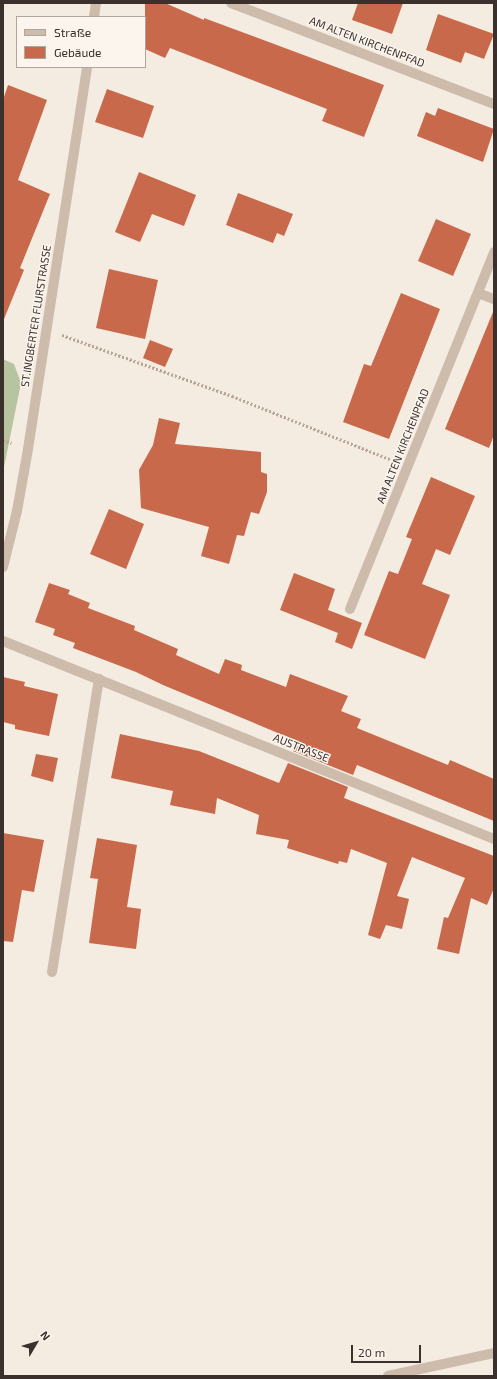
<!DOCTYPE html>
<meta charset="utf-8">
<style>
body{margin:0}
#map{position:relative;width:497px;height:1379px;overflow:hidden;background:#f4ebe1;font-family:"Exo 2",sans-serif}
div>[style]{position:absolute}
.green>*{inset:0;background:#b8c4a0}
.building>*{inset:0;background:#c8694b}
.path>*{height:2.5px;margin-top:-1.25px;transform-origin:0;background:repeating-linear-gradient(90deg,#b9a596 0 2px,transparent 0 4px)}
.service>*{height:10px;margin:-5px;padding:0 5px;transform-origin:5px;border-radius:5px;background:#cdbbac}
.minor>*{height:10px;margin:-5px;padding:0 5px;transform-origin:5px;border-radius:5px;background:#cdbbac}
.tertiary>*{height:10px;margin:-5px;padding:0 5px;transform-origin:5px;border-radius:5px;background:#cdbbac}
span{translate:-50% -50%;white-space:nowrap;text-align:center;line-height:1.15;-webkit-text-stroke:3px #fbf5ee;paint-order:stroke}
.street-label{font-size:11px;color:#3b302b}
.frame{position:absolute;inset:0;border:4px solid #3b302b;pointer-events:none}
.legend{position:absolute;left:16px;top:16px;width:130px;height:52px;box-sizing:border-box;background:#fbf5ee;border:1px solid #aea6a0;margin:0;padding:5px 7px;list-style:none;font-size:12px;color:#3b302b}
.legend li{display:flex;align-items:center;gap:8px;height:20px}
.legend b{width:20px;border:1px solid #aea6a0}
.north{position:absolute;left:16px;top:1323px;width:40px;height:40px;-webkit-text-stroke:3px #fbf5ee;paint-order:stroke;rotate:52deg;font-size:11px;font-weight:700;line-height:16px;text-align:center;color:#3b302b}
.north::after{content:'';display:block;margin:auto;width:14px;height:18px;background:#3b302b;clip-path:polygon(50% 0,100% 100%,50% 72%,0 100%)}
.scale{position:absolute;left:351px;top:1345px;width:70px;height:18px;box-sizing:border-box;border:2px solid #3b302b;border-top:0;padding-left:5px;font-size:12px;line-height:14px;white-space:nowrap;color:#3b302b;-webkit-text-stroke:3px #fbf5ee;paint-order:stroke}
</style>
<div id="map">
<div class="green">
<i style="clip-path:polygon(3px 359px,14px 364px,21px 383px,3px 472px)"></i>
</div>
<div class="building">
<i style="clip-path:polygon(145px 3px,165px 3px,204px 20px,204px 18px,384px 85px,364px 137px,322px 121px,327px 109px,170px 48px,165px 58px,145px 49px)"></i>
<i style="clip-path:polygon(358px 3px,403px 3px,392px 34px,352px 20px)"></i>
<i style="clip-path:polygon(438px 14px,494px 34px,484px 59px,465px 52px,461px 63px,426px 50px)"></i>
<i style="clip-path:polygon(8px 85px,47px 100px,18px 180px,50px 194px,20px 268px,24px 270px,4px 319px,3px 100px)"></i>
<i style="clip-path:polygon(107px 89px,154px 106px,143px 138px,95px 122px)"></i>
<i style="clip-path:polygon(438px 108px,494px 129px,483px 162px,417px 136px,426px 112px,435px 116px)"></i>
<i style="clip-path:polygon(139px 172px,196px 195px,184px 226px,152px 214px,140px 242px,115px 232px)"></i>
<i style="clip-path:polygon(238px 193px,293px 214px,284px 236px,277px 233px,273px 243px,226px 225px)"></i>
<i style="clip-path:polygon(436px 219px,471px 234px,453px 276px,418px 261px)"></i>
<i style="clip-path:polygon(109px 269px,158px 280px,145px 339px,96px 328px)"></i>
<i style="clip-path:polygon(401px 293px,440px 309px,389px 439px,343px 422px,364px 364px,371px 366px)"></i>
<i style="clip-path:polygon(493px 312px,494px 435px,489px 448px,445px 429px)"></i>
<i style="clip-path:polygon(150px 340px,173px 349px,165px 367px,143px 358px)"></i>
<i style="clip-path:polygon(159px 418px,180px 423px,175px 444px,261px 452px,261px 472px,267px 474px,267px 492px,259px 514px,251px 512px,244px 536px,237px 535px,229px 564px,201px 556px,209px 527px,141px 508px,139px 470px,153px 445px)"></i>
<i style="clip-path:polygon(431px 477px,475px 496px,450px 555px,436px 549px,422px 584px,450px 595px,425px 659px,364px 635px,389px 571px,398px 574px,412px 539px,406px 537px)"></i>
<i style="clip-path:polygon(109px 509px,144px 524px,126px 569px,90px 554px)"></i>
<i style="clip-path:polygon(294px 573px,335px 589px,328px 610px,362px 623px,352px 649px,335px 642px,338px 633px,280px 610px)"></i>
<i style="clip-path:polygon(49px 583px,70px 590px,68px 594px,90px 603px,88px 608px,135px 626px,134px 630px,178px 649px,176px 655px,219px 674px,225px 659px,242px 665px,241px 670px,286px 687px,290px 674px,348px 696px,341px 711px,361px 719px,357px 728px,448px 765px,450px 760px,494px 779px,494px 821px,357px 765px,353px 775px,293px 751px,297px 741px,163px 685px,136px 672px,73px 648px,75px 643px,53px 635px,55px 629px,35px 622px)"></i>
<i style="clip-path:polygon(3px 677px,25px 682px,24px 686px,58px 694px,49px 736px,15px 729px,15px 725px,3px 722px)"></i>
<i style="clip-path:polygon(120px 734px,199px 751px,279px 783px,288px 763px,348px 787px,344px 798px,494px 856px,494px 888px,487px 905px,471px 898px,459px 954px,437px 949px,444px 917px,448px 918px,465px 878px,412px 857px,397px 896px,409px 899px,402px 929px,386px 925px,380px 939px,368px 935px,387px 863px,351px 849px,347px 863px,339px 861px,338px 864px,287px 848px,289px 840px,256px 834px,259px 815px,217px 798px,215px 814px,170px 805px,173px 791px,111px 778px)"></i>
<i style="clip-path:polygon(36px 754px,58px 758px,53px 782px,31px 776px)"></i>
<i style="clip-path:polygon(3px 833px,44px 840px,34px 892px,22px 890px,13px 942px,3px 941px)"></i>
<i style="clip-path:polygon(97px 838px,137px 845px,127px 907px,141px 909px,136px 949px,89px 943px,98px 879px,90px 878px)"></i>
</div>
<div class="path">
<i style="left:62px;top:335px;width:181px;rotate:19.7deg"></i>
<i style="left:232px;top:396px;width:172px;rotate:21.8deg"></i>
<i style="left:3px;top:440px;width:9px;rotate:18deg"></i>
</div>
<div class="service">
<i style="left:478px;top:293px;width:17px;rotate:21deg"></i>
</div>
<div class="minor">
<i style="left:231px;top:3px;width:282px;rotate:21deg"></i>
<i style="left:94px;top:17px;width:14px;rotate:-82deg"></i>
<i style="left:3px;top:567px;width:58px;rotate:-76deg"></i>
<i style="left:17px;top:511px;width:63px;rotate:-79.9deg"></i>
<i style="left:28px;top:449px;width:387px;rotate:-81.2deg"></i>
<i style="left:350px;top:609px;width:385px;rotate:-68deg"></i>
<i style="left:3px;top:641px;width:529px;rotate:21.96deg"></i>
<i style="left:52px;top:972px;width:297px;rotate:-80.9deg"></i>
</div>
<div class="tertiary">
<i style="left:388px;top:1376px;width:108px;rotate:-12.2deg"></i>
</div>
<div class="street-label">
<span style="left:367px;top:42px;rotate:21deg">AM ALTEN KIRCHENPFAD</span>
<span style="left:36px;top:316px;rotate:-81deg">ST.INGBERTER FLURSTRASSE</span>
<span style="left:403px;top:446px;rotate:-68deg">AM ALTEN KIRCHENPFAD</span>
<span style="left:301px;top:748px;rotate:22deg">AUSTRASSE</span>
</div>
<div class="frame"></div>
<ul class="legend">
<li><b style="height:5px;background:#cdbbac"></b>Straße</li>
<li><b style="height:11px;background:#c8694b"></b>Gebäude</li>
</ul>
<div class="north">N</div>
<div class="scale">20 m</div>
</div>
